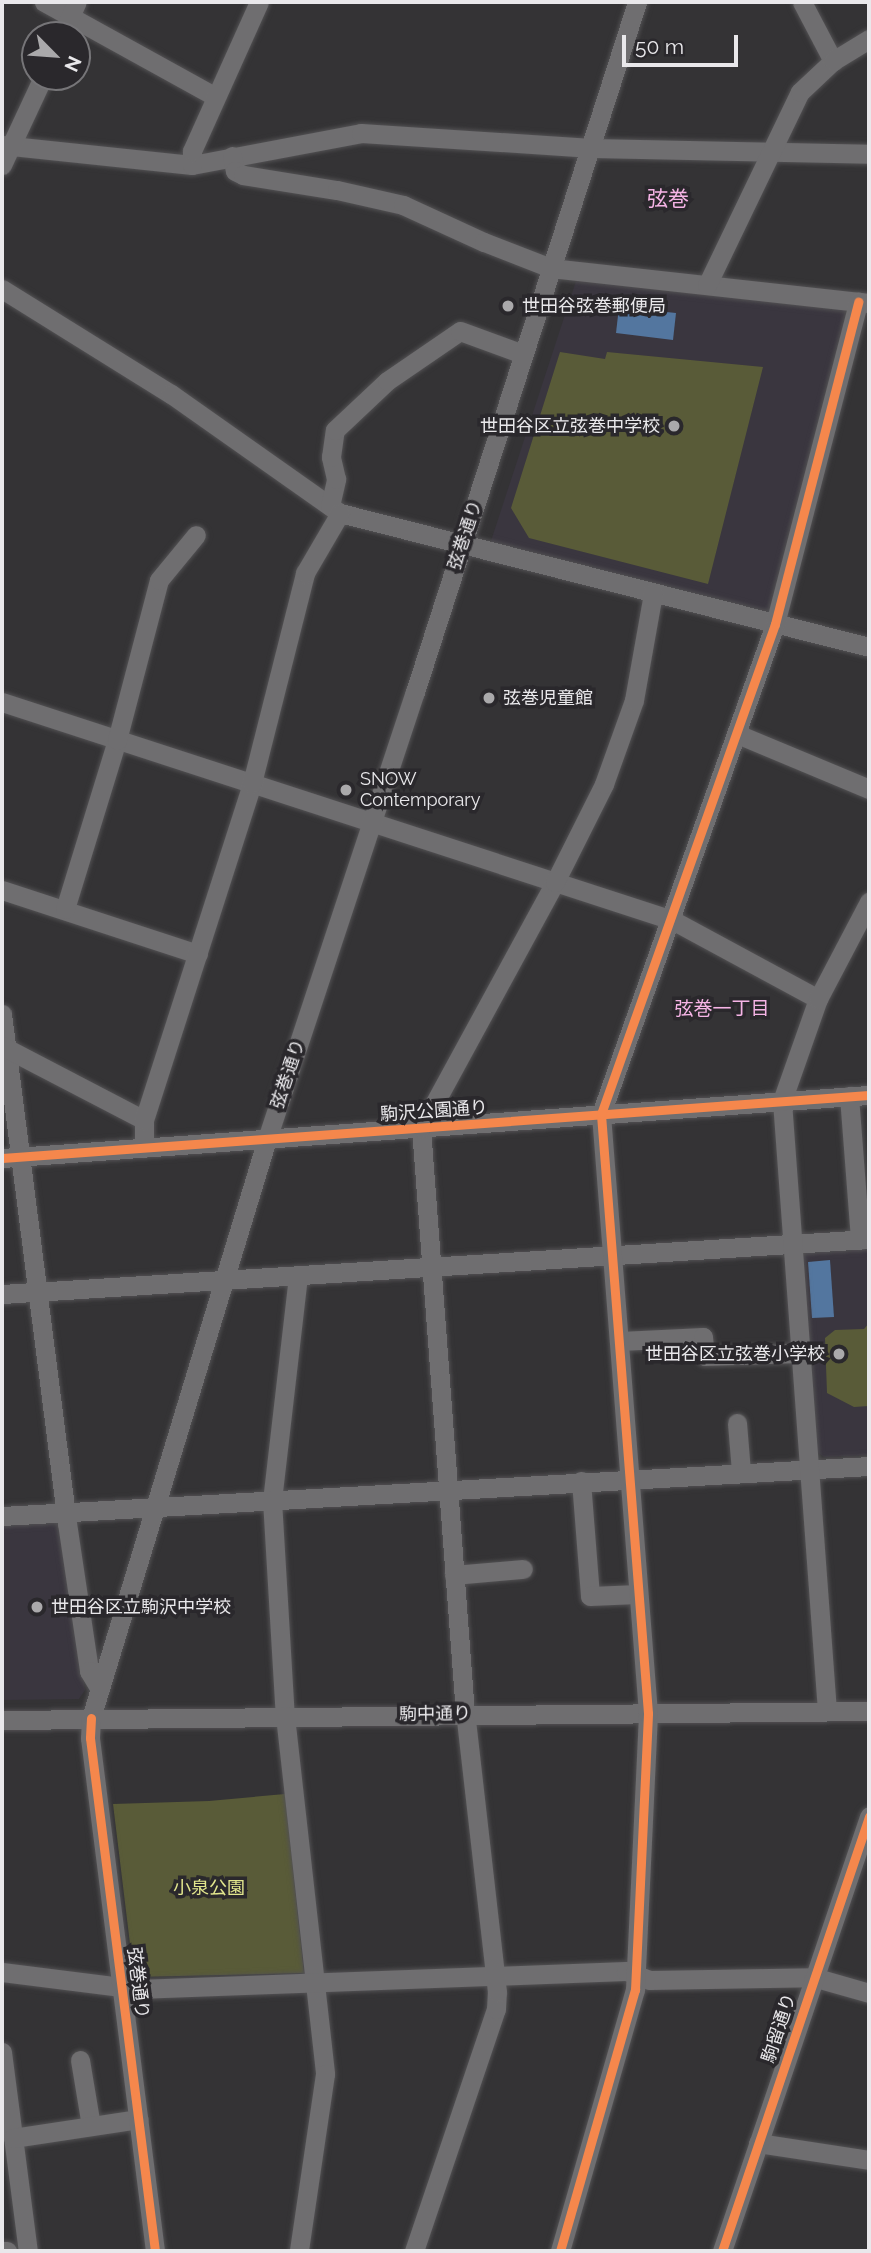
<!DOCTYPE html>
<meta charset="utf-8">
<style>
body{margin:0}
#map{position:relative;width:871px;height:2253px;overflow:hidden;background:#343335;font-family:Raleway,"Noto Sans JP",sans-serif}
div>[style]{position:absolute}
.built>*{inset:0;background:#3a363f}
.green>*{inset:0;background:#595b38}
.water>*{inset:0;background:#53769f}
.roads{filter:drop-shadow(0 0 2px #525153) drop-shadow(0 0 2px #525153)}
.minor>*{height:19px;margin:-9.5px;padding:0 9.5px;transform-origin:9.5px;border-radius:9.5px;background:#6f6e70}
.cycleway>*{height:9px;margin:-4.5px;padding:0 4.5px;transform-origin:4.5px;border-radius:4.5px;background:#f5874c}
.dots>*{width:19px;height:19px;translate:-50% -50%;box-sizing:border-box;border:4px solid #2a282c;border-radius:50%}
span{translate:-50% -50%;white-space:nowrap;text-align:center;line-height:1.15;-webkit-text-stroke:7px #2a282c;paint-order:stroke}
.poi-label{font-size:18px;color:#e9e8eb}
.left{translate:0 -50%;text-align:left}
.right{translate:-100% -50%;text-align:right}
.street-label{font-size:18px;color:#e9e8eb}
.park-label{font-size:18px;color:#e2e68d}
.neighbourhood-label{font-size:19px;color:#f6b4e6}
.quarter-label{font-size:21px;color:#f6b4e6}
.frame{position:absolute;inset:0;border:4px solid #e9e8eb;pointer-events:none}
.north{position:absolute;left:21px;top:21px;width:70px;height:70px;box-sizing:border-box;background:#2a282c;border:2px solid #767578;border-radius:50%;rotate:115deg;font-size:19px;font-weight:700;line-height:28px;text-align:center;color:#e9e8eb}
.north::after{content:'';display:block;margin:auto;width:24px;height:32px;background:#aaa9ab;clip-path:polygon(50% 0,100% 100%,50% 72%,0 100%)}
.scale{position:absolute;left:622px;top:35px;width:116px;height:32px;box-sizing:border-box;border:4px solid #e9e8eb;border-top:0;padding-left:9px;font-size:21px;line-height:24px;white-space:nowrap;color:#e9e8eb;-webkit-text-stroke:5px #2a282c;paint-order:stroke}
</style>
<div id="map">
<div class="built">
<i style="clip-path:polygon(577px 278px,850px 308px,770px 614px,490px 544px)"></i>
<i style="clip-path:polygon(869px 1243px,869px 1455px,824px 1457px,816px 1451px,801px 1256px,807px 1248px)"></i>
<i style="clip-path:polygon(60px 1522px,85px 1690px,79px 1699px,2px 1700px,2px 1525px)"></i>
</div>
<div class="green">
<i style="clip-path:polygon(560px 352px,605px 359px,607px 352px,763px 367px,708px 584px,529px 538px,511px 508px)"></i>
<i style="clip-path:polygon(869px 1323px,869px 1406px,854px 1407px,827px 1393px,825px 1338px,835px 1330px,864px 1329px)"></i>
<i style="clip-path:polygon(285px 1794px,304px 1973px,134px 1977px,113px 1804px,209px 1801px)"></i>
</div>
<div class="water">
<i style="clip-path:polygon(619px 307px,676px 313px,673px 340px,616px 333px)"></i>
<i style="clip-path:polygon(830px 1260px,834px 1317px,812px 1318px,808px 1262px)"></i>
</div>
<div class="roads">
<div class="minor">
<i style="left:44px;top:2px;width:196px;rotate:28.9deg"></i>
<i style="left:802px;top:2px;width:67px;rotate:62.3deg"></i>
<i style="left:62px;top:35px;width:36px;rotate:-66deg"></i>
<i style="left:2px;top:145px;width:191px;rotate:6deg"></i>
<i style="left:192px;top:165px;width:172px;rotate:-10.7deg"></i>
<i style="left:361px;top:133px;width:231px;rotate:3.7deg"></i>
<i style="left:592px;top:148px;width:277px;rotate:1.2deg"></i>
<i style="left:232px;top:156px;width:15px;rotate:79deg"></i>
<i style="left:235px;top:171px;width:9px;rotate:27deg"></i>
<i style="left:243px;top:175px;width:95px;rotate:9.1deg"></i>
<i style="left:337px;top:190px;width:68px;rotate:12.8deg"></i>
<i style="left:403px;top:205px;width:89px;rotate:24.6deg"></i>
<i style="left:484px;top:242px;width:72px;rotate:21.2deg"></i>
<i style="left:551px;top:268px;width:319px;rotate:6.3deg"></i>
<i style="left:2px;top:165px;width:97px;rotate:-65deg"></i>
<i style="left:192px;top:165px;width:14px;rotate:-90deg"></i>
<i style="left:192px;top:151px;width:163px;rotate:-65.8deg"></i>
<i style="left:707px;top:285px;width:214px;rotate:-64.3deg"></i>
<i style="left:800px;top:92px;width:45px;rotate:-43.2deg"></i>
<i style="left:833px;top:61px;width:42px;rotate:-31.4deg"></i>
<i style="left:2px;top:289px;width:199px;rotate:31.9deg"></i>
<i style="left:171px;top:394px;width:207px;rotate:35.2deg"></i>
<i style="left:340px;top:513px;width:546px;rotate:14.21deg"></i>
<i style="left:330px;top:506px;width:28px;rotate:-77deg"></i>
<i style="left:336px;top:479px;width:23px;rotate:-103deg"></i>
<i style="left:331px;top:457px;width:27px;rotate:-82deg"></i>
<i style="left:335px;top:430px;width:71px;rotate:-43.3deg"></i>
<i style="left:387px;top:381px;width:88px;rotate:-34.4deg"></i>
<i style="left:460px;top:331px;width:67px;rotate:20.1deg"></i>
<i style="left:2px;top:702px;width:705px;rotate:18.02deg"></i>
<i style="left:672px;top:920px;width:166px;rotate:28.4deg"></i>
<i style="left:737px;top:734px;width:143px;rotate:22.6deg"></i>
<i style="left:2px;top:890px;width:206px;rotate:18.1deg"></i>
<i style="left:65px;top:909px;width:177px;rotate:-72.9deg"></i>
<i style="left:117px;top:740px;width:165px;rotate:-75.3deg"></i>
<i style="left:159px;top:580px;width:58px;rotate:-50.6deg"></i>
<i style="left:2px;top:1014px;width:513px;rotate:82.72deg"></i>
<i style="left:67px;top:1523px;width:150px;rotate:81.5deg"></i>
<i style="left:89px;top:1671px;width:21px;rotate:59deg"></i>
<i style="left:2px;top:1046px;width:160px;rotate:27.5deg"></i>
<i style="left:849px;top:1096px;width:144px;rotate:85.6deg"></i>
<i style="left:144px;top:1148px;width:28px;rotate:-90deg"></i>
<i style="left:144px;top:1120px;width:354px;rotate:-72.2deg"></i>
<i style="left:252px;top:783px;width:217px;rotate:-75.8deg"></i>
<i style="left:305px;top:573px;width:69px;rotate:-59.7deg"></i>
<i style="left:2px;top:1158px;width:869px;rotate:-4.16deg"></i>
<i style="left:298px;top:1276px;width:226px;rotate:96.6deg"></i>
<i style="left:272px;top:1500px;width:216px;rotate:86.6deg"></i>
<i style="left:285px;top:1716px;width:360px;rotate:83.6deg"></i>
<i style="left:325px;top:2074px;width:179px;rotate:98.4deg"></i>
<i style="left:2px;top:1294px;width:869px;rotate:-3.63deg"></i>
<i style="left:620px;top:1341px;width:83px;rotate:-2.8deg"></i>
<i style="left:703px;top:1337px;width:19px;rotate:84deg"></i>
<i style="left:705px;top:1356px;width:95px;rotate:-1.8deg"></i>
<i style="left:737px;top:1423px;width:49px;rotate:85.3deg"></i>
<i style="left:581px;top:1481px;width:115px;rotate:85.5deg"></i>
<i style="left:590px;top:1596px;width:48px;rotate:-2.4deg"></i>
<i style="left:2px;top:1516px;width:868px;rotate:-3.3deg"></i>
<i style="left:454px;top:1575px;width:69px;rotate:-5deg"></i>
<i style="left:827px;top:1711px;width:612px;rotate:-94.22deg"></i>
<i style="left:782px;top:1101px;width:108px;rotate:-70.6deg"></i>
<i style="left:818px;top:999px;width:110px;rotate:-62.3deg"></i>
<i style="left:2px;top:1720px;width:867px;rotate:-0.59deg"></i>
<i style="left:2px;top:1972px;width:136px;rotate:7.2deg"></i>
<i style="left:137px;top:1989px;width:489px;rotate:-2.1deg"></i>
<i style="left:626px;top:1971px;width:25px;rotate:21deg"></i>
<i style="left:649px;top:1980px;width:164px;rotate:-1deg"></i>
<i style="left:813px;top:1977px;width:58px;rotate:15.9deg"></i>
<i style="left:2px;top:2052px;width:201px;rotate:82.6deg"></i>
<i style="left:80px;top:2060px;width:67px;rotate:80.5deg"></i>
<i style="left:13px;top:2138px;width:127px;rotate:-8.6deg"></i>
<i style="left:758px;top:2143px;width:112px;rotate:8.7deg"></i>
<i style="left:2px;top:2251px;width:5px"></i>
<i style="left:155px;top:2251px;width:517px;rotate:-97.22deg"></i>
<i style="left:90px;top:1738px;width:20px;rotate:-87deg"></i>
<i style="left:91px;top:1718px;width:605px;rotate:-73.09deg"></i>
<i style="left:267px;top:1139px;width:471px;rotate:-71.7deg"></i>
<i style="left:415px;top:692px;width:725px;rotate:-72.16deg"></i>
<i style="left:414px;top:2251px;width:256px;rotate:-71.3deg"></i>
<i style="left:496px;top:2009px;width:17px;rotate:-87deg"></i>
<i style="left:497px;top:1992px;width:281px;rotate:-96.5deg"></i>
<i style="left:465px;top:1713px;width:587px;rotate:-94.3deg"></i>
<i style="left:421px;top:1128px;width:280px;rotate:-61.4deg"></i>
<i style="left:555px;top:882px;width:110px;rotate:-63.4deg"></i>
<i style="left:604px;top:784px;width:89px;rotate:-70.3deg"></i>
<i style="left:634px;top:700px;width:109px;rotate:-79.9deg"></i>
<i style="left:560px;top:2251px;width:272px;rotate:-74deg"></i>
<i style="left:635px;top:1990px;width:277px;rotate:-87.3deg"></i>
<i style="left:648px;top:1713px;width:601px;rotate:-94.49deg"></i>
<i style="left:601px;top:1114px;width:520px;rotate:-70.45deg"></i>
<i style="left:775px;top:624px;width:333px;rotate:-75.5deg"></i>
<i style="left:722px;top:2251px;width:459px;rotate:-71.3deg"></i>
</div>
</div>
<div class="cycleway">
<i style="left:2px;top:1158px;width:869px;rotate:-4.16deg"></i>
<i style="left:91px;top:1718px;width:20px;rotate:93deg"></i>
<i style="left:90px;top:1738px;width:517px;rotate:82.78deg"></i>
<i style="left:560px;top:2251px;width:272px;rotate:-74deg"></i>
<i style="left:635px;top:1990px;width:277px;rotate:-87.3deg"></i>
<i style="left:648px;top:1713px;width:601px;rotate:-94.49deg"></i>
<i style="left:601px;top:1114px;width:520px;rotate:-70.45deg"></i>
<i style="left:775px;top:624px;width:333px;rotate:-75.5deg"></i>
<i style="left:722px;top:2251px;width:459px;rotate:-71.3deg"></i>
</div>
<div class="dots">
<i style="left:508px;top:306px;background:#aaa9ab"></i>
<i style="left:674px;top:426px;background:#aaa9ab"></i>
<i style="left:489px;top:698px;background:#aaa9ab"></i>
<i style="left:346px;top:790px;background:#aaa9ab"></i>
<i style="left:839px;top:1354px;background:#aaa9ab"></i>
<i style="left:37px;top:1607px;background:#aaa9ab"></i>
</div>
<div class="poi-label">
<span class="left" style="left:522px;top:306px">世田谷弦巻郵便局</span>
<span class="right" style="left:660px;top:426px">世田谷区立弦巻中学校</span>
<span class="left" style="left:503px;top:698px">弦巻児童館</span>
<span class="left" style="left:360px;top:790px">SNOW<br>Contemporary</span>
<span class="right" style="left:825px;top:1354px">世田谷区立弦巻小学校</span>
<span class="left" style="left:51px;top:1607px">世田谷区立駒沢中学校</span>
</div>
<div class="street-label">
<span style="left:465px;top:535px;rotate:-72deg">弦巻通り</span>
<span style="left:288px;top:1074px;rotate:-72deg">弦巻通り</span>
<span style="left:434px;top:1111px;rotate:-4deg">駒沢公園通り</span>
<span style="left:435px;top:1714px;rotate:-1deg">駒中通り</span>
<span style="left:138px;top:1983px;rotate:83deg">弦巻通り</span>
<span style="left:779px;top:2028px;rotate:-72deg">駒留通り</span>
</div>
<div class="park-label">
<span style="left:209px;top:1888px">小泉公園</span>
</div>
<div class="neighbourhood-label">
<span style="left:722px;top:1009px">弦巻一丁目</span>
</div>
<div class="quarter-label">
<span style="left:668px;top:199px">弦巻</span>
</div>
<div class="frame"></div>
<div class="north">N</div>
<div class="scale">50 m</div>
</div>
